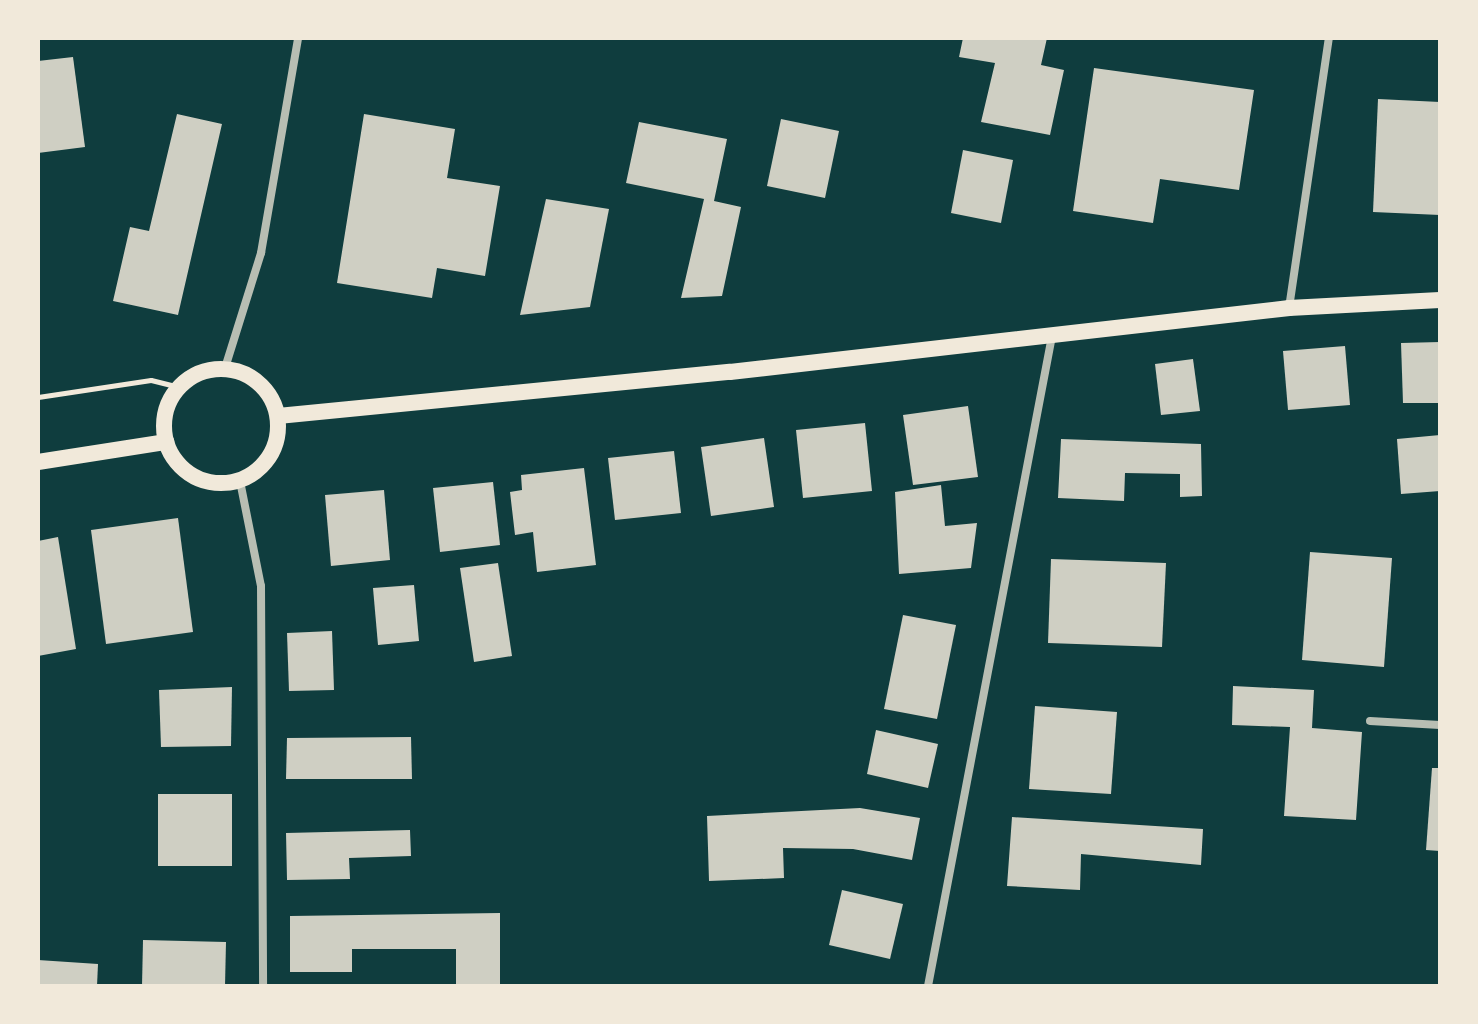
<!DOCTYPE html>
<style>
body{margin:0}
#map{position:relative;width:1478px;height:1024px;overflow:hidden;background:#0f3d3e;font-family:"Source Sans 3",sans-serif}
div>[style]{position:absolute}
.building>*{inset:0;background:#cfcfc3}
.path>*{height:5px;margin:-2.5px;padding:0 2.5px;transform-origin:2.5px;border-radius:2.5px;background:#f1e9da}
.minor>*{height:8px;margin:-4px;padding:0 4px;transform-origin:4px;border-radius:4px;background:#b8beb3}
.secondary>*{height:16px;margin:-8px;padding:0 8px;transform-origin:8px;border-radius:8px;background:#f1e9da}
.secondary>.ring{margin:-8px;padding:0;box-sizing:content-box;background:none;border:16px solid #f1e9da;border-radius:50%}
span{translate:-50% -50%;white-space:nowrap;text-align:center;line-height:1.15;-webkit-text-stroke:6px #f1e9da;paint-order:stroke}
.frame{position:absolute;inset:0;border:40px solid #f1e9da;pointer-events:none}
</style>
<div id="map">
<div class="building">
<i style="clip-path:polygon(963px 38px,1047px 38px,1041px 65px,1064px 70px,1050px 135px,981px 122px,995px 63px,959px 57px)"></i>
<i style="clip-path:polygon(73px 57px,85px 147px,38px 153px,38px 61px)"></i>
<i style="clip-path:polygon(1094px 68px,1254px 90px,1239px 190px,1160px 179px,1153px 223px,1073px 211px)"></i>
<i style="clip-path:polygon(1378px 99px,1440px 102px,1440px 215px,1373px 212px)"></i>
<i style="clip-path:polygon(177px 114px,222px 124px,178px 315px,113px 301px,130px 227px,149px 231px)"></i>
<i style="clip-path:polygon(364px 114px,455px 129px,447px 178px,500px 186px,485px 276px,437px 268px,432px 298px,337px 283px)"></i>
<i style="clip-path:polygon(781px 119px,839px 131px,825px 198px,767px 186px)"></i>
<i style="clip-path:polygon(639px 122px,727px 139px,714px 201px,741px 207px,722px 296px,681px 298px,704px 199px,626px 183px)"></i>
<i style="clip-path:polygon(963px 150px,1013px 160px,1001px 223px,951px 213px)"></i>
<i style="clip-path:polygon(546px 199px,609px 209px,590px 307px,520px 315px)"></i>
<i style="clip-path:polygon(1440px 342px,1440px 403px,1403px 403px,1401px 343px)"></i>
<i style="clip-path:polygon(1345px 346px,1350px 405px,1288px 410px,1283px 351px)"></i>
<i style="clip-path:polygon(1193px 359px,1200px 411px,1161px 415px,1155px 364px)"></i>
<i style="clip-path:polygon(968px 406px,978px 477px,913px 485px,903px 415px)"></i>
<i style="clip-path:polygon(865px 423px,872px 491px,803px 498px,796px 430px)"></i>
<i style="clip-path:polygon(1440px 435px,1440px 491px,1401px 494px,1397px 439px)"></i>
<i style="clip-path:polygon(764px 438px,774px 507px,711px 516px,701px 447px)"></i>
<i style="clip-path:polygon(1061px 439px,1201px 444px,1202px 496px,1180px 497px,1180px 474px,1125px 473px,1124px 501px,1058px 498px)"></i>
<i style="clip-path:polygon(674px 451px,681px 513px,615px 520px,608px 458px)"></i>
<i style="clip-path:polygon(584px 468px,596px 565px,537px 572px,533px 532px,515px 535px,510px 492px,522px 490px,521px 475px)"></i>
<i style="clip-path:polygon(493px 482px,500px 545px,440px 552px,433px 488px)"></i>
<i style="clip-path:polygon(941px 485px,945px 526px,977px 523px,971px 568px,899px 574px,895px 492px)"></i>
<i style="clip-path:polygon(384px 490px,390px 560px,331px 566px,325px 495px)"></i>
<i style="clip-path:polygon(178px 518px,193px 632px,106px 644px,91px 530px)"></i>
<i style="clip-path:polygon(58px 537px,76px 649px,38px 656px,38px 541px)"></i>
<i style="clip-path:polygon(1310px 552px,1392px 558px,1384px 667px,1302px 660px)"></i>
<i style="clip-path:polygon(1051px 559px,1166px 563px,1162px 647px,1048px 643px)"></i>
<i style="clip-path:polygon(498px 563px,512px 656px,474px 662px,460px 568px)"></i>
<i style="clip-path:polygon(414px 585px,419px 641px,378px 645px,373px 588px)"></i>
<i style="clip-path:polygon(903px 615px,956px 625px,937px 719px,884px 709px)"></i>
<i style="clip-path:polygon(332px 631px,334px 690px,289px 691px,287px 633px)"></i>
<i style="clip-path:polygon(1233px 686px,1314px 690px,1312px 728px,1362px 732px,1356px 820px,1284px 816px,1290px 727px,1232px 725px)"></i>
<i style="clip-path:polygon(232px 687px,231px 746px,161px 747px,159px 690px)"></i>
<i style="clip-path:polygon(1035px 706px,1117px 712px,1111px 794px,1029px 789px)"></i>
<i style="clip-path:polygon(876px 730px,938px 744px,928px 788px,867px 774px)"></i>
<i style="clip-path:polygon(411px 737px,412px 779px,286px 779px,287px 738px)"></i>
<i style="clip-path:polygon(1432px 768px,1440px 768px,1440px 851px,1426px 850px)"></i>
<i style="clip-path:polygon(158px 794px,232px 794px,232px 866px,158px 866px)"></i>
<i style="clip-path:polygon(860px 808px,920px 818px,912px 860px,853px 849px,783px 848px,784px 878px,709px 881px,707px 816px)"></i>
<i style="clip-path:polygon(1012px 817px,1203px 829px,1201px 865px,1081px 854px,1080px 890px,1007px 886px)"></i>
<i style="clip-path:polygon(410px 830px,411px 856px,349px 858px,350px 879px,287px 880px,286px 833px)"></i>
<i style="clip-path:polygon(842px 890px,903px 904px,890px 959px,829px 945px)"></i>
<i style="clip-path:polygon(500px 913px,500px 986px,456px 986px,456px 949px,352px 949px,352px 972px,290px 972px,290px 916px)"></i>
<i style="clip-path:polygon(143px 940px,226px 942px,225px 986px,142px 986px)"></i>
<i style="clip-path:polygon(38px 960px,98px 964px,97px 986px,38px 986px)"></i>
</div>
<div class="path">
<i style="left:38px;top:397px;width:114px;rotate:-8.6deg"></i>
<i style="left:151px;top:380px;width:30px;rotate:14deg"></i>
</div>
<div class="minor">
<i style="left:1289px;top:308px;width:273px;rotate:-81.6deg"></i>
<i style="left:225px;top:368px;width:121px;rotate:-72.6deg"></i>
<i style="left:261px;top:253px;width:218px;rotate:-80.2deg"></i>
<i style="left:240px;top:481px;width:107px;rotate:78.7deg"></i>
<i style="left:261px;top:586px;width:400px;rotate:89.7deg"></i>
<i style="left:1370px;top:721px;width:70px;rotate:3.3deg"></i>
<i style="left:928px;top:986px;width:662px;rotate:-79.2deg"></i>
</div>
<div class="secondary">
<i class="ring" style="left:164px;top:369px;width:98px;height:98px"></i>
<i style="left:278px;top:416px;width:454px;rotate:-5.6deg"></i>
<i style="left:730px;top:372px;width:563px;rotate:-6.53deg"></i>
<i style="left:1289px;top:308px;width:151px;rotate:-3deg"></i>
<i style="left:38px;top:462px;width:130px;rotate:-8.9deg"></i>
</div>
<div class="frame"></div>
</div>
